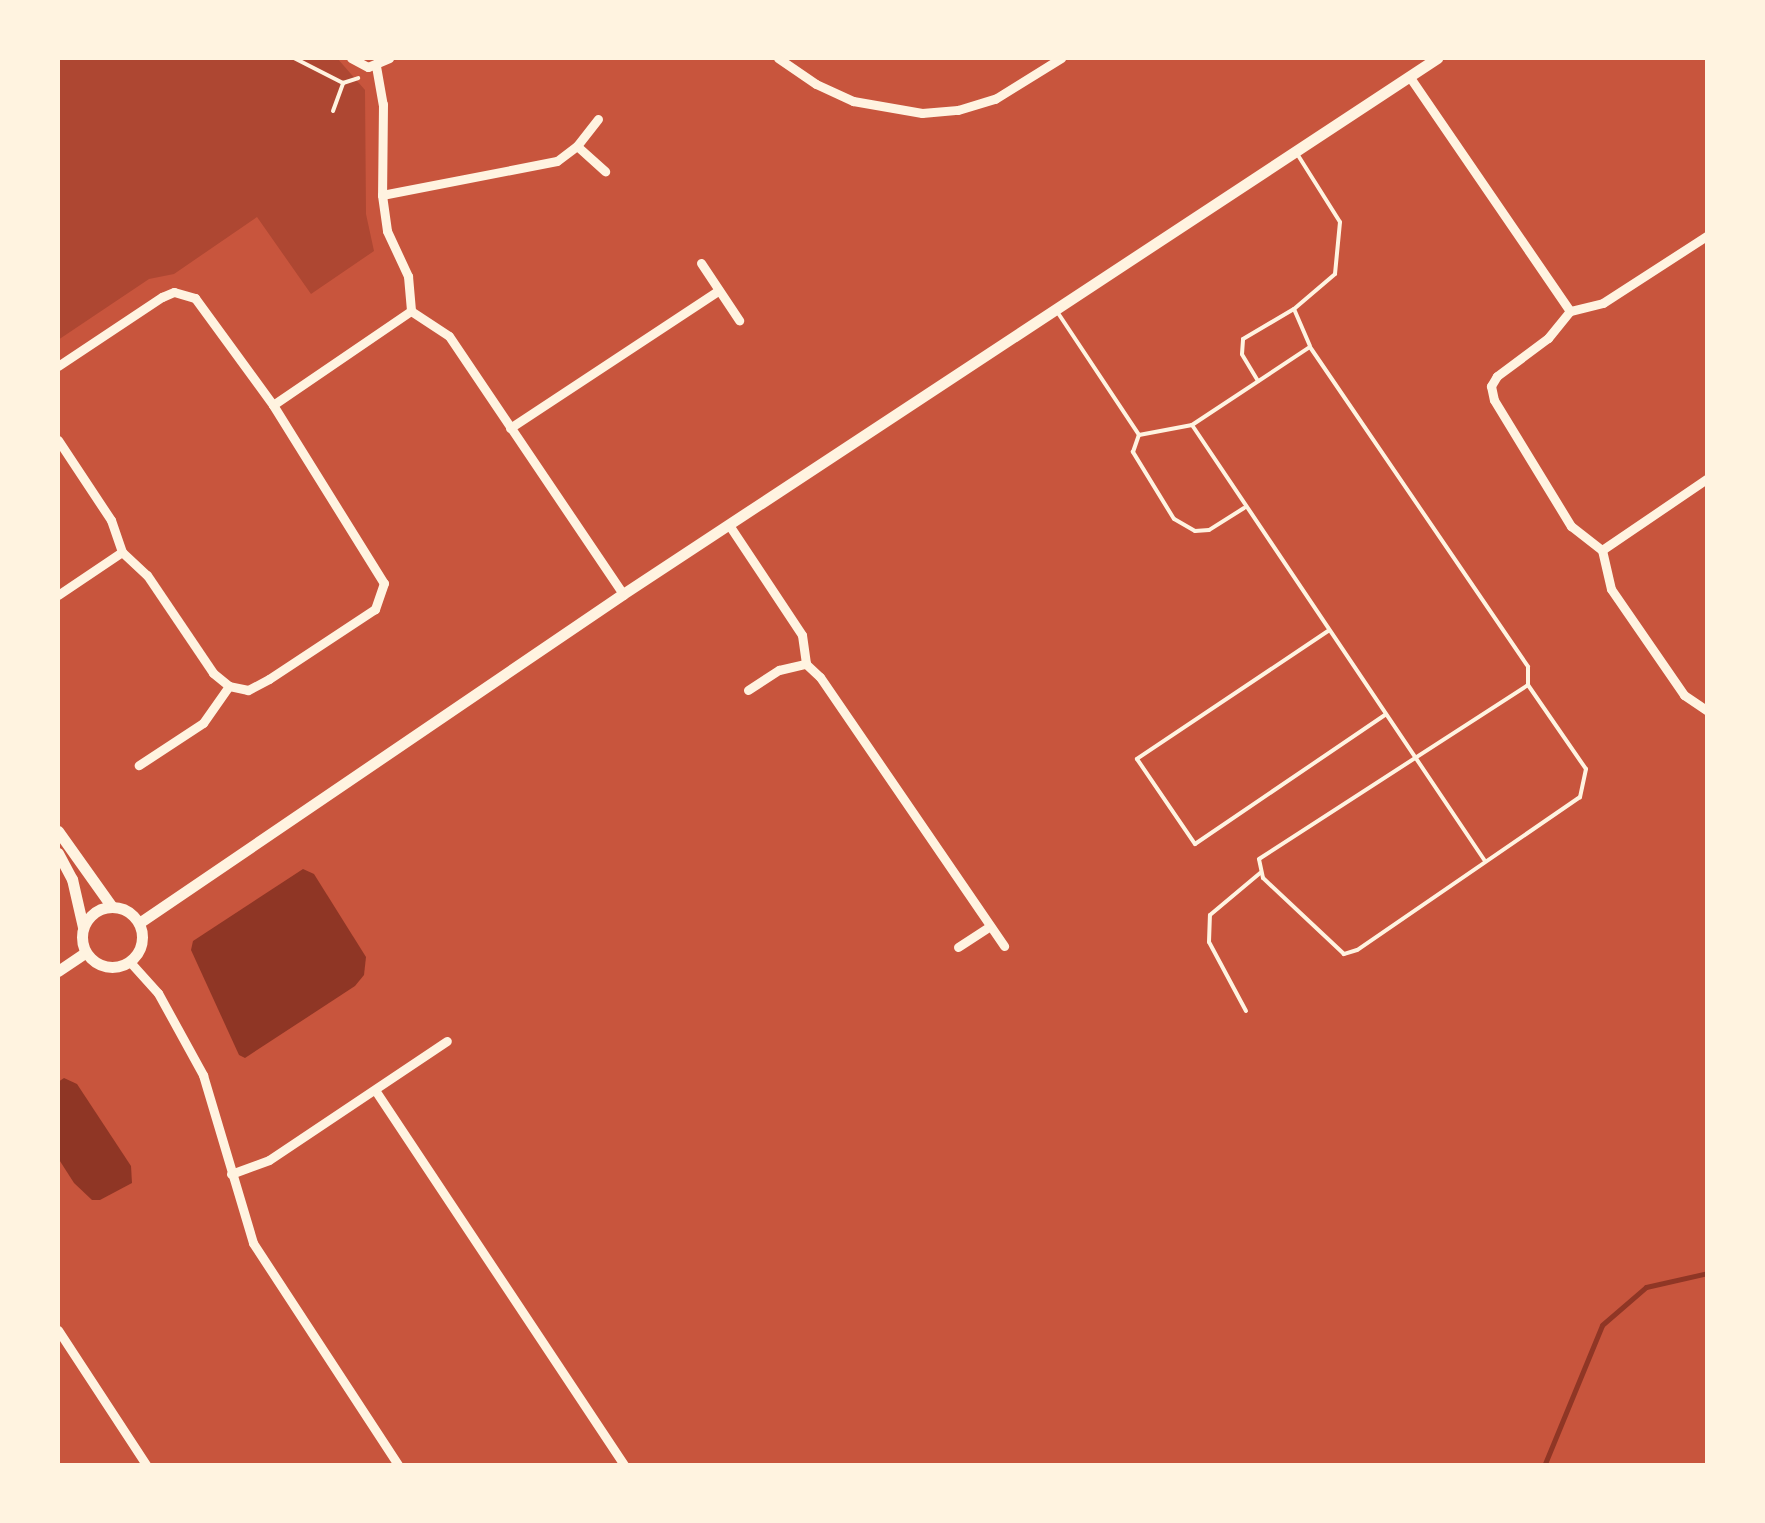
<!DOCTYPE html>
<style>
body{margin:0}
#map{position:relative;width:1765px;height:1523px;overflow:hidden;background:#c8553d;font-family:Roboto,sans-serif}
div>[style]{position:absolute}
.green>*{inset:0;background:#ae4732}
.water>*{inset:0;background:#8f3625}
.stream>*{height:5px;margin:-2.5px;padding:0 2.5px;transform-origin:2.5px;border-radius:2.5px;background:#8f3625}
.path>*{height:4px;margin:-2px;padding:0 2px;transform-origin:2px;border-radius:2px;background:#fff3e0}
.service>*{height:4px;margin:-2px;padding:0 2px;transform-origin:2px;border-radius:2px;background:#fff3e0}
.minor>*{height:9px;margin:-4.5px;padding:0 4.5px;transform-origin:4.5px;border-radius:4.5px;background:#fff3e0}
.tertiary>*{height:11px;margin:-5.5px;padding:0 5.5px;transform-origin:5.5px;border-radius:5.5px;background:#fff3e0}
.tertiary>.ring{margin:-5.5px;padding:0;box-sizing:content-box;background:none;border:11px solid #fff3e0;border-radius:50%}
span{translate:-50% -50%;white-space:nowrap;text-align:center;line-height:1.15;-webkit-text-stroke:9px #fff3e0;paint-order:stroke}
.frame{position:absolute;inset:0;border:60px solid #fff3e0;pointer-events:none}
</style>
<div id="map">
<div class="green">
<i style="clip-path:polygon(58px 58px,337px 58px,365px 90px,366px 214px,374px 251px,311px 294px,257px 217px,174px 274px,149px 279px,58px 340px)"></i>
</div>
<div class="water">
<i style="clip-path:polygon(303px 869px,314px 874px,366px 957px,364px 975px,355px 986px,245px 1058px,239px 1055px,191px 950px,193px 941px)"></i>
<i style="clip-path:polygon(64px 1078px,77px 1084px,131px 1166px,132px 1183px,100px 1200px,92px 1200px,74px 1183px,58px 1158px,58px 1082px)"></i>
</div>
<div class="stream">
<i style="left:1544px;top:1466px;width:152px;rotate:-67.6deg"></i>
<i style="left:1602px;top:1325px;width:58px;rotate:-40.8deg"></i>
<i style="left:1646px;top:1287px;width:64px;rotate:-12.7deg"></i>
</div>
<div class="path">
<i style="left:294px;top:58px;width:55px;rotate:27deg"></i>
<i style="left:343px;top:83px;width:16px;rotate:-18deg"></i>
<i style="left:333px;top:111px;width:30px;rotate:-70deg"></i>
</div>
<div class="service">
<i style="left:1294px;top:309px;width:40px;rotate:66.6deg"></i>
<i style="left:1056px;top:310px;width:150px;rotate:56.4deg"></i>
<i style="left:1258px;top:381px;width:31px;rotate:-121deg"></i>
<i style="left:1242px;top:354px;width:15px;rotate:-86deg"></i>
<i style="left:1243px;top:339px;width:59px;rotate:-30.5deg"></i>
<i style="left:1294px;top:309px;width:54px;rotate:-40.5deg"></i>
<i style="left:1335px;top:274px;width:52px;rotate:-84.5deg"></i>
<i style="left:1340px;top:222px;width:83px;rotate:-122.2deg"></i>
<i style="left:1192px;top:425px;width:525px;rotate:56.1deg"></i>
<i style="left:1244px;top:508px;width:41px;rotate:147.8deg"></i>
<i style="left:1209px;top:530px;width:14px;rotate:176deg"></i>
<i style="left:1195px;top:531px;width:24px;rotate:-150deg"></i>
<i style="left:1174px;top:519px;width:79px;rotate:-121.5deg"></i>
<i style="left:1133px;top:452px;width:18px;rotate:-71deg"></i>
<i style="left:1139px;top:435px;width:54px;rotate:-10.7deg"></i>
<i style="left:1192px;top:425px;width:141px;rotate:-33.5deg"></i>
<i style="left:1310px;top:347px;width:387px;rotate:55.7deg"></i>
<i style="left:1528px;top:667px;width:18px;rotate:90deg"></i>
<i style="left:1528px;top:685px;width:102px;rotate:55.4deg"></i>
<i style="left:1586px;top:769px;width:29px;rotate:102deg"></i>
<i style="left:1580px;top:797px;width:270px;rotate:145.5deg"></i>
<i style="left:1357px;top:950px;width:14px;rotate:163deg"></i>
<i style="left:1344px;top:954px;width:111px;rotate:-136.8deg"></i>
<i style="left:1263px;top:878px;width:19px;rotate:-102deg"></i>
<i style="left:1259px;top:859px;width:320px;rotate:-32.9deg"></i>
<i style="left:1328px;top:631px;width:230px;rotate:146.2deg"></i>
<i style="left:1137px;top:759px;width:103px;rotate:55.7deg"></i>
<i style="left:1195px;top:844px;width:230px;rotate:-34.2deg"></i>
<i style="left:1246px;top:1011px;width:78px;rotate:-118.2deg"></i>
<i style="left:1209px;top:942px;width:27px;rotate:-88deg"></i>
<i style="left:1210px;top:915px;width:65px;rotate:-40deg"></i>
</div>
<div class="minor">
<i style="left:351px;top:58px;width:19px;rotate:28deg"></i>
<i style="left:368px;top:67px;width:23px;rotate:-23deg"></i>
<i style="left:778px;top:58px;width:46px;rotate:34.4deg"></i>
<i style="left:816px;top:84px;width:41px;rotate:24.7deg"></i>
<i style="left:853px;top:101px;width:70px;rotate:9.9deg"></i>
<i style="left:922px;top:113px;width:36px;rotate:-5deg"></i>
<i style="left:958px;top:110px;width:39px;rotate:-17deg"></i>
<i style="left:995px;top:99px;width:78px;rotate:-31.8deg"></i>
<i style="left:376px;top:66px;width:39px;rotate:80deg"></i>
<i style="left:383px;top:104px;width:91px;rotate:90.6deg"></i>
<i style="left:382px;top:195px;width:36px;rotate:82deg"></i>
<i style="left:387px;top:231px;width:50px;rotate:65deg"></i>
<i style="left:408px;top:276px;width:35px;rotate:85deg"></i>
<i style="left:411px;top:311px;width:45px;rotate:33.3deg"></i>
<i style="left:449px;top:336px;width:311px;rotate:56deg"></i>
<i style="left:1409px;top:76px;width:285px;rotate:55.6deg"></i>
<i style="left:598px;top:119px;width:34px;rotate:128deg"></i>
<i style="left:577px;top:146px;width:38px;rotate:42deg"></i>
<i style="left:382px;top:195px;width:178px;rotate:-11deg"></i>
<i style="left:557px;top:161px;width:25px;rotate:-37deg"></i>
<i style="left:1708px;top:235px;width:125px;rotate:147.1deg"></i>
<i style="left:1603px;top:303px;width:34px;rotate:166deg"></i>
<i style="left:1570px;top:311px;width:35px;rotate:129deg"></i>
<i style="left:1548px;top:338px;width:64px;rotate:143.3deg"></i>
<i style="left:1497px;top:376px;width:12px;rotate:121deg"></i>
<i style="left:1491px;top:386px;width:14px;rotate:78deg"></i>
<i style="left:1494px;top:400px;width:148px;rotate:58.6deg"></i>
<i style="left:1571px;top:526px;width:39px;rotate:38deg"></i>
<i style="left:1602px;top:550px;width:40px;rotate:77deg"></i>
<i style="left:1611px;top:589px;width:129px;rotate:55.4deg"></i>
<i style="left:1684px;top:695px;width:29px;rotate:34deg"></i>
<i style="left:701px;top:263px;width:69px;rotate:56.3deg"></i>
<i style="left:58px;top:366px;width:125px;rotate:-33.6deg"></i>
<i style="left:162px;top:297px;width:13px;rotate:-23deg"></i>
<i style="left:174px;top:292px;width:22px;rotate:16deg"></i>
<i style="left:195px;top:298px;width:132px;rotate:53.9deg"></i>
<i style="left:273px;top:405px;width:210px;rotate:58.1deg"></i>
<i style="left:384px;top:583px;width:28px;rotate:109deg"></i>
<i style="left:375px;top:609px;width:127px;rotate:146.6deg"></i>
<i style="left:269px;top:679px;width:24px;rotate:152deg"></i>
<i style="left:248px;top:690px;width:19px;rotate:-168deg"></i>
<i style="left:229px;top:686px;width:45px;rotate:125.1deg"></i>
<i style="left:203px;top:723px;width:77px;rotate:146.7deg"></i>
<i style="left:273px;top:405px;width:167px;rotate:-34.3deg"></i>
<i style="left:510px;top:428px;width:250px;rotate:-33.4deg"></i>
<i style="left:58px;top:440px;width:96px;rotate:56.5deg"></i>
<i style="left:111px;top:520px;width:34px;rotate:71deg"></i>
<i style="left:122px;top:552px;width:34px;rotate:43deg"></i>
<i style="left:147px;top:575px;width:118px;rotate:56deg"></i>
<i style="left:213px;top:673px;width:21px;rotate:39deg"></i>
<i style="left:729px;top:525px;width:132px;rotate:56.4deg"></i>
<i style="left:802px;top:635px;width:29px;rotate:82deg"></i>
<i style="left:806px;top:664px;width:19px;rotate:43deg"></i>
<i style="left:820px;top:677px;width:326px;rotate:55.6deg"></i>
<i style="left:1602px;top:550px;width:128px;rotate:-34.2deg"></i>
<i style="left:58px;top:595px;width:77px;rotate:-33.9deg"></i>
<i style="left:748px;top:690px;width:37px;rotate:-33deg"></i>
<i style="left:779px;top:670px;width:28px;rotate:-13deg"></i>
<i style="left:958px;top:947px;width:38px;rotate:-33deg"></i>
<i style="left:130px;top:962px;width:42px;rotate:47.9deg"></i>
<i style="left:158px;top:993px;width:94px;rotate:61.2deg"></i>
<i style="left:203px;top:1075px;width:175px;rotate:73.4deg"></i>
<i style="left:253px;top:1243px;width:267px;rotate:56.8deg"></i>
<i style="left:375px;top:1090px;width:452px;rotate:56.4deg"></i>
<i style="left:231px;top:1174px;width:40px;rotate:-20.2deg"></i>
<i style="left:269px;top:1160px;width:214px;rotate:-33.8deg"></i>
<i style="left:58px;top:1330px;width:163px;rotate:56.8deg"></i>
</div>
<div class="tertiary">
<i style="left:58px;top:831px;width:93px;rotate:54.6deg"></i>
<i style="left:58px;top:853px;width:30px;rotate:62deg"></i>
<i style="left:72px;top:879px;width:49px;rotate:77.1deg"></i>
<i class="ring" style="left:82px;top:907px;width:49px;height:49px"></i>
<i style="left:139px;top:923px;width:585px;rotate:-34.21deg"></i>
<i style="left:623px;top:594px;width:975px;rotate:-33.36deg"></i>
<i style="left:58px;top:971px;width:32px;rotate:-34deg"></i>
</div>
<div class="frame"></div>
</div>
